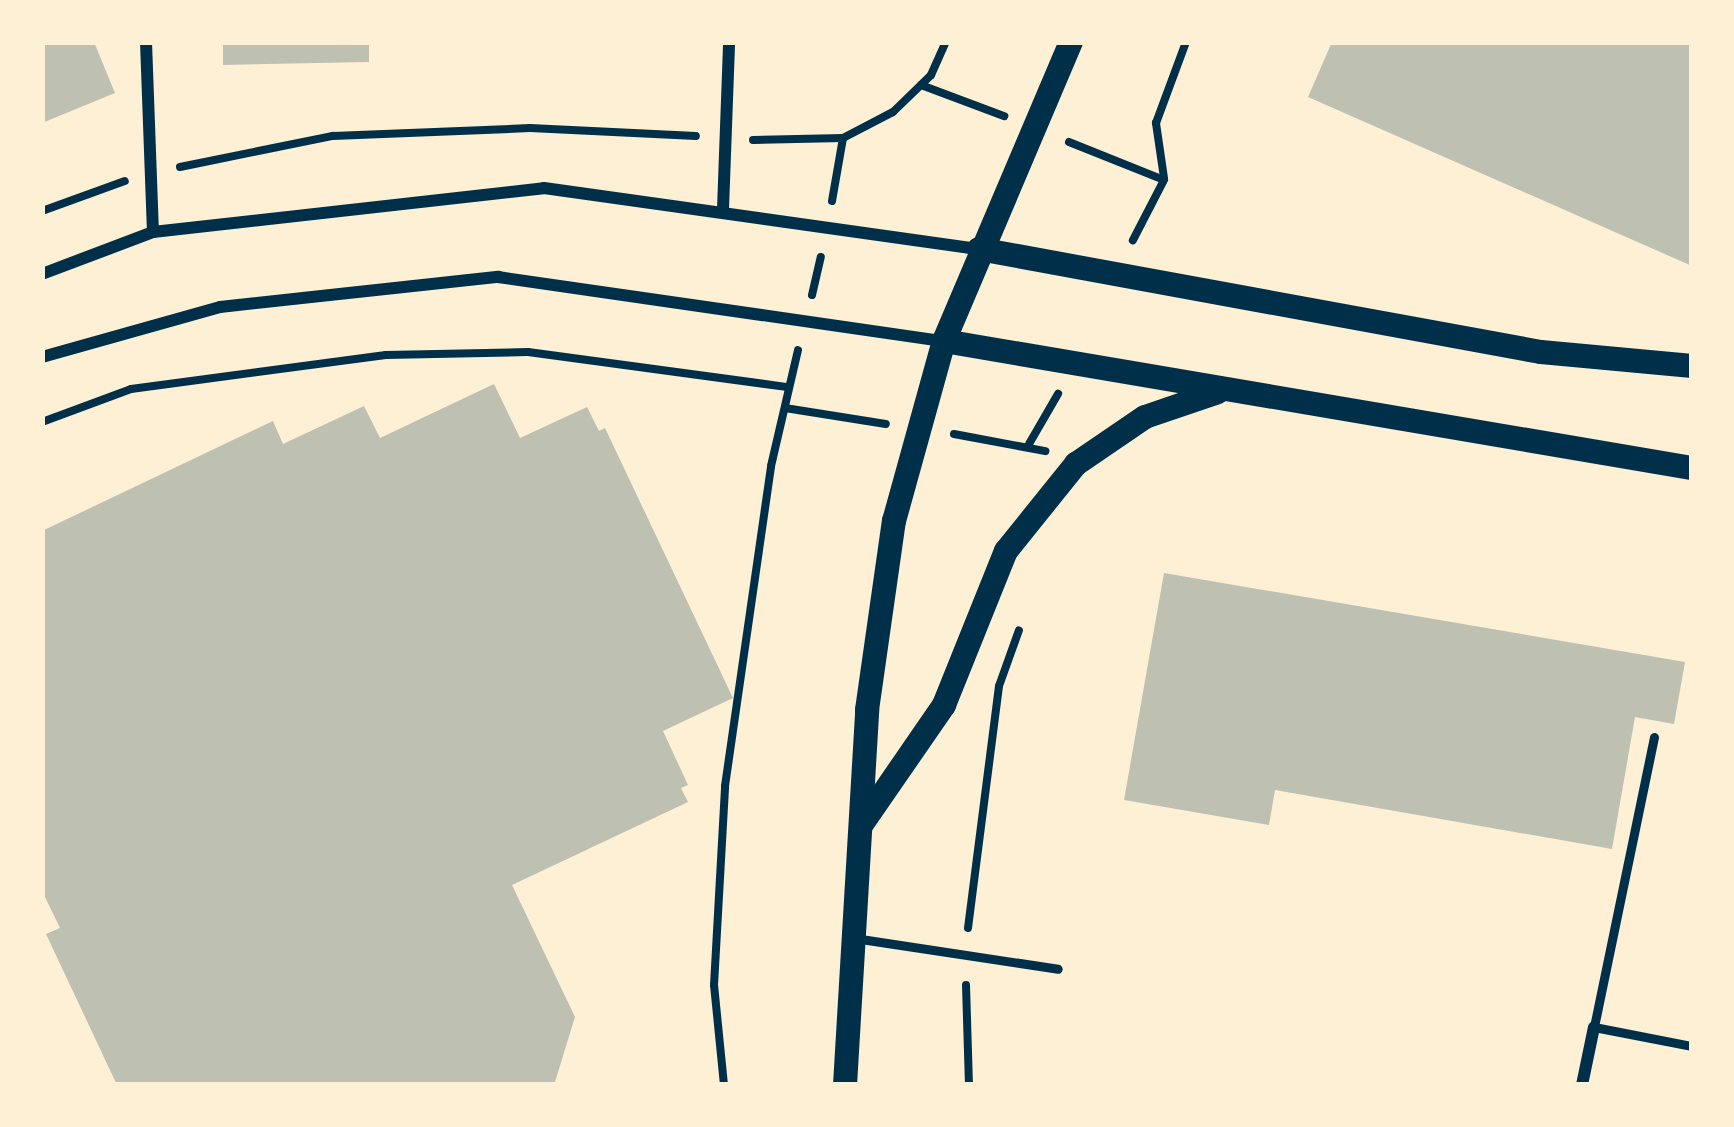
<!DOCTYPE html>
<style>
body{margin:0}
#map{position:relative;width:1734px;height:1127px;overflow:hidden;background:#fdf0d5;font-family:Poppins,sans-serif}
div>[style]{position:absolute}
.building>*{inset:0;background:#bec0b2}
.path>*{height:8px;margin:-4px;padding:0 4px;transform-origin:4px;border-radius:4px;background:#003049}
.service>*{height:9px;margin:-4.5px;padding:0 4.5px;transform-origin:4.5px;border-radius:4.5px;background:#003049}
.minor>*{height:12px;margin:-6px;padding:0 6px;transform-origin:6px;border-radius:6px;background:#003049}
.secondary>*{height:24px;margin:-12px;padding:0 12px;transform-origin:12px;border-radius:12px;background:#003049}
span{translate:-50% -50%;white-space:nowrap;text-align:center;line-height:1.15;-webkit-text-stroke:12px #fdf0d5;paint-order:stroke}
.frame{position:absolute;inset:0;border:45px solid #fdf0d5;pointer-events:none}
</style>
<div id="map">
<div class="building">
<i style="clip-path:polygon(94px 42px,115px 93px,42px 123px,42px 45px)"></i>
<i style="clip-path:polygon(223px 42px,369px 42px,369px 62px,223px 65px)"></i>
<i style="clip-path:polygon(1332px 42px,1692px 42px,1692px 266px,1308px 97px)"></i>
<i style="clip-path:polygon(494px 384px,520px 438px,587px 407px,599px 431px,605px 428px,733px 698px,663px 731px,688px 785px,681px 788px,688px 802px,512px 885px,575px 1017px,554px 1085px,117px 1085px,46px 934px,60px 928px,42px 891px,42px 531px,273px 421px,283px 444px,364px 406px,380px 438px)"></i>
<i style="clip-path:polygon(1164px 573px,1685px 662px,1674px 724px,1635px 717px,1612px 849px,1275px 790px,1269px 825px,1124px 800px)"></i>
</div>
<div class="path">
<i style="left:921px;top:85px;width:89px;rotate:20.5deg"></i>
<i style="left:753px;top:140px;width:90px;rotate:-1.3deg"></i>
<i style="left:843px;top:138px;width:56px;rotate:-27.5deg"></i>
<i style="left:893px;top:112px;width:53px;rotate:-44.2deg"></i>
<i style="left:931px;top:75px;width:36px;rotate:-66deg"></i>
<i style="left:1069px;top:142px;width:102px;rotate:21.8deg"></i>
<i style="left:1164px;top:180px;width:68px;rotate:117.3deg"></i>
<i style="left:180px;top:167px;width:156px;rotate:-11.5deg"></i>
<i style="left:333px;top:136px;width:197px;rotate:-2.3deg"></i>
<i style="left:530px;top:128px;width:166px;rotate:2.8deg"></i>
<i style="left:1164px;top:178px;width:56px;rotate:-98.3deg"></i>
<i style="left:1156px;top:123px;width:86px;rotate:-69.7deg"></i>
<i style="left:832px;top:201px;width:64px;rotate:-80.1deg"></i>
<i style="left:42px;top:211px;width:88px;rotate:-19.9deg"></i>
<i style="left:812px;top:295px;width:39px;rotate:-77deg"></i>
<i style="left:785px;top:408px;width:102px;rotate:9deg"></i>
<i style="left:42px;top:422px;width:95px;rotate:-20.3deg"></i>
<i style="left:131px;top:389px;width:257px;rotate:-7.6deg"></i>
<i style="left:386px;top:355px;width:142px;rotate:-1.2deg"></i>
<i style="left:528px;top:352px;width:262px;rotate:7.7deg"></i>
<i style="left:954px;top:434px;width:93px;rotate:10.6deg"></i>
<i style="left:1029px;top:444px;width:58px;rotate:-59.9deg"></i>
<i style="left:968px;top:928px;width:244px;rotate:-82.7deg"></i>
<i style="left:999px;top:686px;width:59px;rotate:-70.3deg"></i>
<i style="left:966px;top:985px;width:100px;rotate:88.3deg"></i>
<i style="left:724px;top:1085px;width:100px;rotate:-95.7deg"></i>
<i style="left:714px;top:985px;width:199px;rotate:-86.8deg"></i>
<i style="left:725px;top:786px;width:323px;rotate:-81.8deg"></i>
<i style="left:771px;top:466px;width:119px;rotate:-76.9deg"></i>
</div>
<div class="service">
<i style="left:1654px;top:737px;width:296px;rotate:101.7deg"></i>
<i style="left:1594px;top:1027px;width:100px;rotate:11deg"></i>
<i style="left:854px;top:938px;width:206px;rotate:8.6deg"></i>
</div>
<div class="minor">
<i style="left:146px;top:42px;width:190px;rotate:87.9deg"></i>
<i style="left:723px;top:209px;width:167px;rotate:-87.9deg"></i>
<i style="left:42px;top:274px;width:119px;rotate:-20.7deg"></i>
<i style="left:153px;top:232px;width:393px;rotate:-6.4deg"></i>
<i style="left:544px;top:188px;width:438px;rotate:8deg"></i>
<i style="left:42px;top:357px;width:185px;rotate:-15.7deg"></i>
<i style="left:220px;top:307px;width:280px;rotate:-6.2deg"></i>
<i style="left:498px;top:277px;width:451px;rotate:8.2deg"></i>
<i style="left:1582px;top:1085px;width:59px;rotate:-78.3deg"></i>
</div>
<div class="secondary">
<i style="left:979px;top:249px;width:571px;rotate:10.39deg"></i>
<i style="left:1541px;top:352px;width:152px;rotate:5.3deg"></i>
<i style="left:944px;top:341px;width:759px;rotate:9.64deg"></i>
<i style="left:862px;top:824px;width:145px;rotate:-55.4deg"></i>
<i style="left:944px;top:705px;width:166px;rotate:-68.1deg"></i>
<i style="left:1006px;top:551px;width:112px;rotate:-51.2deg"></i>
<i style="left:1076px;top:464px;width:83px;rotate:-34.3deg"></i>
<i style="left:1145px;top:417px;width:77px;rotate:-18.9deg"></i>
<i style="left:845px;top:1085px;width:376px;rotate:-86.6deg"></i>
<i style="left:867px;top:710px;width:191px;rotate:-81.9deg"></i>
<i style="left:894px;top:521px;width:187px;rotate:-74.5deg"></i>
<i style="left:944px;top:341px;width:325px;rotate:-67deg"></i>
</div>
<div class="frame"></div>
</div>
